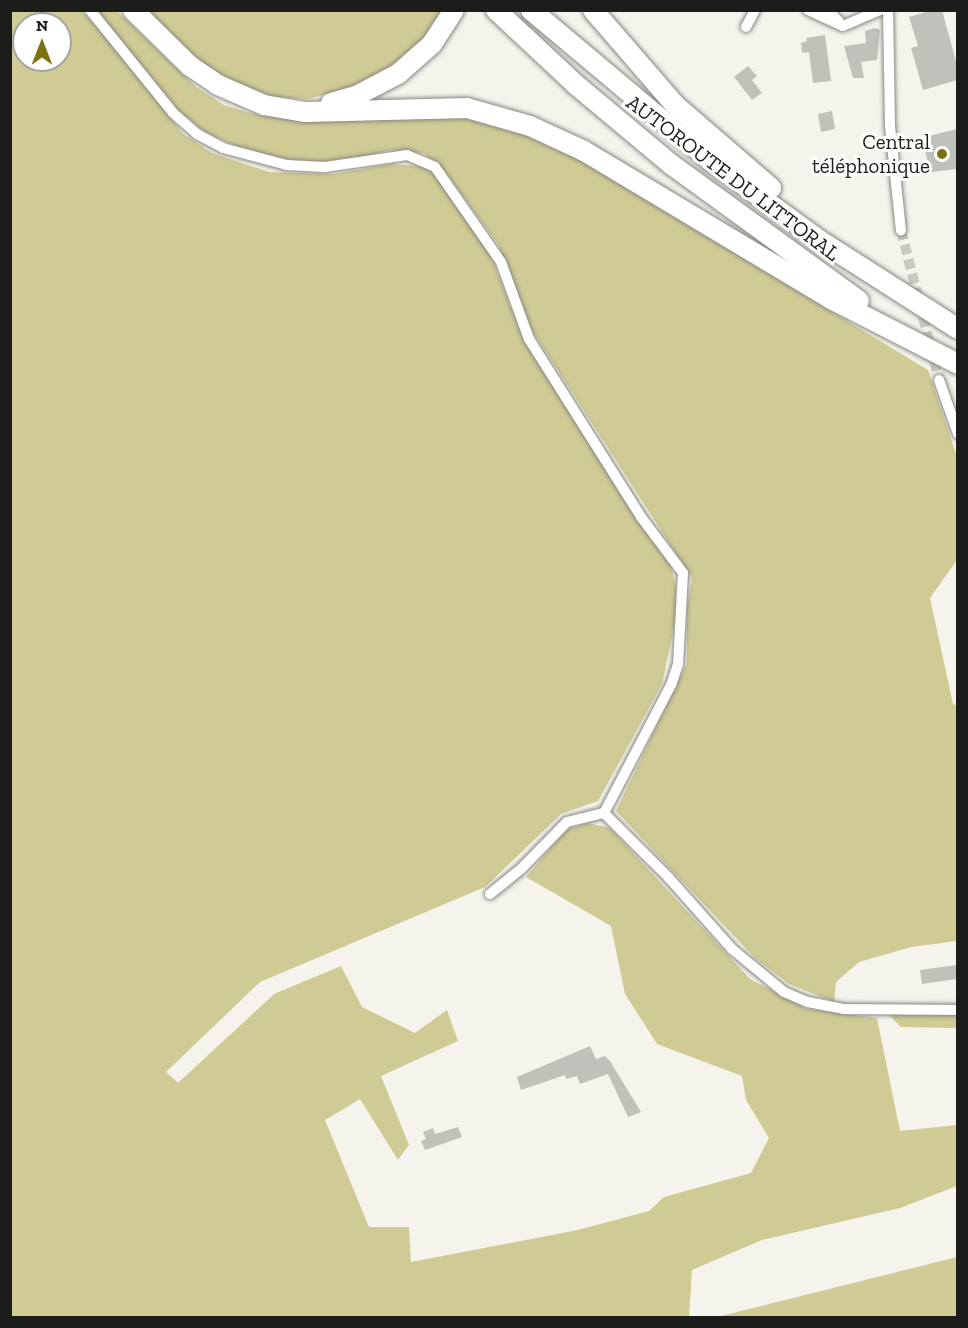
<!DOCTYPE html>
<meta charset="utf-8">
<style>
body{margin:0}
#map{position:relative;width:968px;height:1328px;overflow:hidden;background:#f4f4ed;font-family:"Zilla Slab",serif}
div>[style]{position:absolute}
.green>*{inset:0;background:#d0cb94}
.building>*{inset:0;background:#c1c1bb}
.minor-tunnel>*{height:10px;margin-top:-5px;transform-origin:0;background:repeating-linear-gradient(90deg,#c9c9c3 0 10px,transparent 0 15px)}
.roads{filter:drop-shadow(0 0 2px #888882) drop-shadow(0 0 2px #888882)}
.minor>*{height:10px;margin:-5px;padding:0 5px;transform-origin:5px;border-radius:5px;background:#fff}
.motorway>*{height:20px;margin:-10px;padding:0 10px;transform-origin:10px;border-radius:10px;background:#fff}
.dots>*{width:16px;height:16px;translate:-50% -50%;box-sizing:border-box;border:3px solid #fffffe;border-radius:50%}
span{translate:-50% -50%;white-space:nowrap;text-align:center;line-height:1.15;-webkit-text-stroke:6px #fffffe;paint-order:stroke}
.poi-label{font-size:21px;color:#1c1c1a}
.right{translate:-100% -50%;text-align:right}
.street-label{font-size:21px;color:#1c1c1a}
.frame{position:absolute;inset:0;border:12px solid #1c1c1a;pointer-events:none}
.north{position:absolute;left:12px;top:12px;width:60px;height:60px;box-sizing:border-box;background:#fffffe;border:2px solid #a4a4a3;border-radius:50%;rotate:0deg;font-size:16px;font-weight:700;line-height:24px;text-align:center;color:#1c1c1a}
.north::after{content:'';display:block;margin:auto;width:21px;height:27px;background:#7b7112;clip-path:polygon(50% 0,100% 100%,50% 72%,0 100%)}
</style>
<div id="map">
<div class="green">
<i style="clip-path:polygon(evenodd,11px 11px,81px 11px,115px 45px,182px 133px,212px 153px,269px 172px,334px 174px,391px 164px,428px 167px,488px 248px,522px 337px,671px 566px,676px 587px,675px 623px,662px 684px,598px 801px,561px 814px,485px 887px,260px 982px,166px 1072px,178px 1083px,274px 994px,341px 966px,362px 1007px,415px 1033px,447px 1010px,458px 1041px,381px 1076px,409px 1145px,398px 1160px,360px 1099px,325px 1120px,369px 1227px,409px 1227px,411px 1262px,578px 1230px,649px 1211px,664px 1197px,751px 1173px,769px 1138px,746px 1100px,742px 1076px,657px 1044px,625px 994px,611px 926px,526px 877px,566px 830px,588px 823px,610px 828px,750px 979px,807px 1009px,877px 1018px,900px 1131px,957px 1125px,957px 1186px,900px 1208px,762px 1240px,692px 1270px,689px 1317px,11px 1317px,11px 11px,24px 24px,60px 24px,60px 60px,24px 60px,24px 24px)"></i>
<i style="clip-path:polygon(97px 11px,117px 11px,195px 86px,224px 105px,258px 115px,309px 122px,416px 113px,463px 115px,512px 127px,589px 165px,928px 370px,958px 460px,957px 560px,930px 598px,953px 704px,957px 706px,957px 941px,911px 947px,859px 962px,836px 982px,834px 1002px,789px 984px,755px 958px,616px 811px,687px 663px,687px 608px,692px 578px,530px 327px,498px 244px,444px 170px,424px 153px,390px 150px,345px 161px,300px 162px,250px 152px,205px 132px,179px 111px)"></i>
<i style="clip-path:polygon(144px 11px,445px 11px,428px 36px,402px 62px,374px 81px,308px 99px,273px 97px,242px 87px,210px 70px)"></i>
<i style="clip-path:polygon(888px 1014px,957px 1015px,957px 1028px,901px 1027px)"></i>
<i style="clip-path:polygon(957px 1257px,957px 1317px,717px 1317px)"></i>
</div>
<div class="building">
<i style="clip-path:polygon(933px 10px,942px 10px,957px 65px,957px 80px,923px 90px,911px 48px,918px 46px,909px 17px)"></i>
<i style="clip-path:polygon(875px 28px,880px 30px,877px 60px,861px 62px,864px 78px,853px 78px,844px 46px,866px 43px,865px 31px)"></i>
<i style="clip-path:polygon(825px 35px,831px 81px,813px 83px,809px 52px,802px 53px,801px 43px,807px 41px,806px 38px)"></i>
<i style="clip-path:polygon(748px 66px,757px 76px,752px 80px,762px 93px,752px 100px,734px 77px)"></i>
<i style="clip-path:polygon(832px 111px,835px 129px,821px 132px,818px 114px)"></i>
<i style="clip-path:polygon(957px 129px,957px 169px,931px 172px,921px 138px)"></i>
<i style="clip-path:polygon(957px 965px,957px 979px,922px 984px,920px 970px)"></i>
<i style="clip-path:polygon(590px 1046px,596px 1059px,605px 1056px,610px 1061px,641px 1112px,628px 1117px,608px 1074px,580px 1084px,577px 1076px,566px 1079px,565px 1075px,521px 1090px,517px 1077px)"></i>
<i style="clip-path:polygon(458px 1127px,462px 1137px,425px 1150px,421px 1141px,426px 1139px,423px 1132px,433px 1128px,435px 1134px)"></i>
</div>
<div class="minor-tunnel">
<i style="left:901px;top:230px;width:155px;rotate:75.8deg"></i>
</div>
<div class="roads">
<div class="minor">
<i style="left:90px;top:10px;width:132px;rotate:51.1deg"></i>
<i style="left:173px;top:113px;width:32px;rotate:41deg"></i>
<i style="left:197px;top:134px;width:30px;rotate:28deg"></i>
<i style="left:223px;top:148px;width:66px;rotate:14.9deg"></i>
<i style="left:287px;top:165px;width:38px;rotate:3deg"></i>
<i style="left:325px;top:167px;width:83px;rotate:-8.3deg"></i>
<i style="left:407px;top:155px;width:30px;rotate:23deg"></i>
<i style="left:435px;top:167px;width:116px;rotate:55.2deg"></i>
<i style="left:501px;top:262px;width:82px;rotate:70deg"></i>
<i style="left:529px;top:339px;width:210px;rotate:57.8deg"></i>
<i style="left:641px;top:517px;width:70px;rotate:53.1deg"></i>
<i style="left:683px;top:573px;width:91px;rotate:93.1deg"></i>
<i style="left:678px;top:664px;width:20px;rotate:108deg"></i>
<i style="left:672px;top:683px;width:147px;rotate:117.6deg"></i>
<i style="left:604px;top:813px;width:92px;rotate:45deg"></i>
<i style="left:669px;top:878px;width:95px;rotate:48.4deg"></i>
<i style="left:732px;top:949px;width:67px;rotate:39.6deg"></i>
<i style="left:784px;top:992px;width:26px;rotate:23deg"></i>
<i style="left:808px;top:1002px;width:37px;rotate:11deg"></i>
<i style="left:844px;top:1009px;width:114px;rotate:0.5deg"></i>
<i style="left:808px;top:10px;width:38px;rotate:25deg"></i>
<i style="left:843px;top:26px;width:40px;rotate:-23.4deg"></i>
<i style="left:828px;top:10px;width:16px;rotate:47deg"></i>
<i style="left:888px;top:10px;width:116px;rotate:89deg"></i>
<i style="left:890px;top:126px;width:105px;rotate:84deg"></i>
<i style="left:746px;top:27px;width:19px;rotate:-62deg"></i>
<i style="left:939px;top:380px;width:57px;rotate:70.6deg"></i>
<i style="left:490px;top:894px;width:40px;rotate:-39deg"></i>
<i style="left:521px;top:869px;width:66px;rotate:-45.6deg"></i>
<i style="left:567px;top:822px;width:38px;rotate:-14deg"></i>
</div>
<div class="motorway">
<i style="left:133px;top:10px;width:80px;rotate:44.5deg"></i>
<i style="left:190px;top:66px;width:34px;rotate:34deg"></i>
<i style="left:218px;top:85px;width:50px;rotate:23.5deg"></i>
<i style="left:264px;top:105px;width:42px;rotate:9.7deg"></i>
<i style="left:305px;top:112px;width:162px;rotate:-1.4deg"></i>
<i style="left:467px;top:108px;width:66px;rotate:15.9deg"></i>
<i style="left:530px;top:126px;width:60px;rotate:24.8deg"></i>
<i style="left:584px;top:151px;width:288px;rotate:30.9deg"></i>
<i style="left:831px;top:299px;width:143px;rotate:27.1deg"></i>
<i style="left:496px;top:10px;width:108px;rotate:43.1deg"></i>
<i style="left:575px;top:84px;width:126px;rotate:39.9deg"></i>
<i style="left:672px;top:165px;width:231px;rotate:36deg"></i>
<i style="left:531px;top:10px;width:235px;rotate:40deg"></i>
<i style="left:711px;top:161px;width:134px;rotate:36.2deg"></i>
<i style="left:819px;top:240px;width:165px;rotate:32.6deg"></i>
<i style="left:593px;top:10px;width:125px;rotate:49.2deg"></i>
<i style="left:675px;top:105px;width:127px;rotate:40.8deg"></i>
<i style="left:331px;top:103px;width:26px;rotate:-16deg"></i>
<i style="left:356px;top:96px;width:47px;rotate:-27.6deg"></i>
<i style="left:398px;top:74px;width:45px;rotate:-41.4deg"></i>
<i style="left:432px;top:44px;width:40px;rotate:-57.1deg"></i>
</div>
</div>
<div class="dots">
<i style="left:942px;top:154px;background:#7b7112"></i>
</div>
<div class="poi-label">
<span class="right" style="left:930px;top:154px">Central<br>téléphonique</span>
</div>
<div class="street-label">
<span style="left:733px;top:178px;rotate:37deg">AUTOROUTE DU LITTORAL</span>
</div>
<div class="frame"></div>
<div class="north">N</div>
</div>
